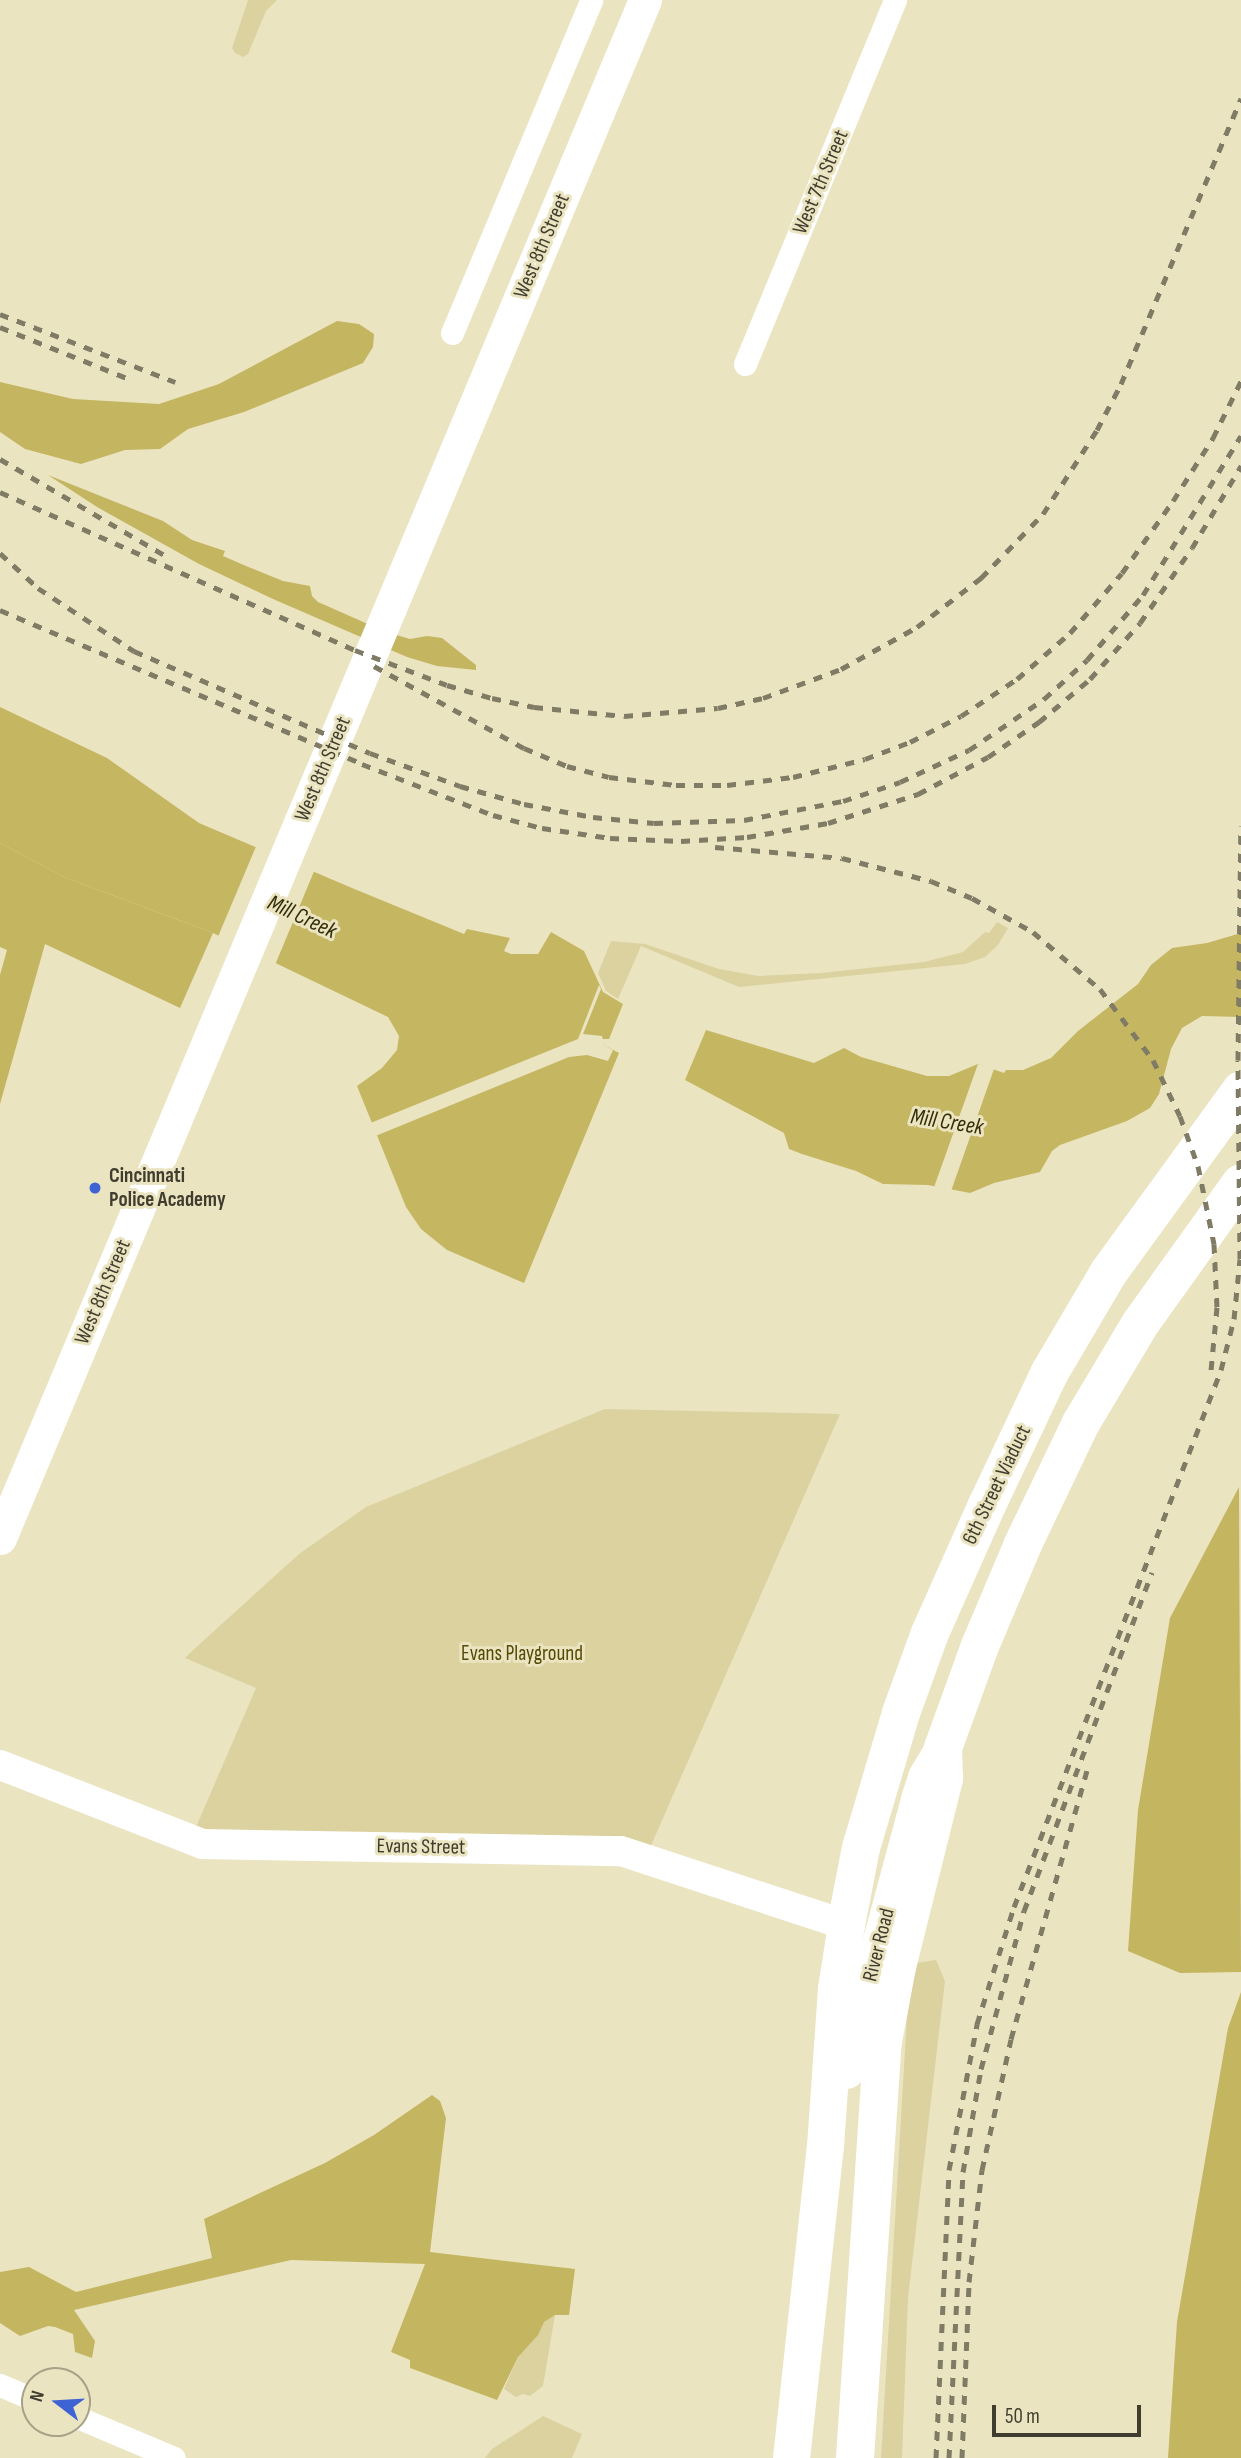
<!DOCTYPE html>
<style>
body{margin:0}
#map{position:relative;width:1241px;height:2458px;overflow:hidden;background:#ebe4c1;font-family:"Sofia Sans Condensed",sans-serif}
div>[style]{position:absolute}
.green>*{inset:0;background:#dbd2a0}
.forest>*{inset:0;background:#c4b561}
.water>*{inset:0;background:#c5b662}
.pier>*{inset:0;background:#ebe4c1}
.minor>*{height:23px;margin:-11.5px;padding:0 11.5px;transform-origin:11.5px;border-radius:11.5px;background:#fff}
.tertiary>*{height:30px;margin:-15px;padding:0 15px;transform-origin:15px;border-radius:15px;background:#fff}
.secondary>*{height:33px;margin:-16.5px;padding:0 16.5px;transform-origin:16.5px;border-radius:16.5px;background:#fff}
.primary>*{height:37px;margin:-18.5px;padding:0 18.5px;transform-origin:18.5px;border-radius:18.5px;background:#fff}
.motorway>*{height:38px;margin:-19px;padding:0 19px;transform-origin:19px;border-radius:19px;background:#fff}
.rail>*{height:5px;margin-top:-2.5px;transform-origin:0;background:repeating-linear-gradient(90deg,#807b65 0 9px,transparent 0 18px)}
.dots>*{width:19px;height:19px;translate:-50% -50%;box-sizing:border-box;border:4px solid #ebe4c1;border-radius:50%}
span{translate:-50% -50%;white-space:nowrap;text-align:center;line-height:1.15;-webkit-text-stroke:6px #ebe4c1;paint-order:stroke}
.street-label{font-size:21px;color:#403d2f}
.poi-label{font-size:21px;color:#403d2f;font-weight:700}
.left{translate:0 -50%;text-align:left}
.park-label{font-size:21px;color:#554a05}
.water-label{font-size:23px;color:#352e08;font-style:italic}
.north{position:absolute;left:21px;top:2367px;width:70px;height:70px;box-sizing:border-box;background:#ebe4c1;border:2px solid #a7a187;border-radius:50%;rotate:287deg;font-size:19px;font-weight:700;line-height:28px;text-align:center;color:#403d2f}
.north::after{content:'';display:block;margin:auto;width:24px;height:32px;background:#3f62d4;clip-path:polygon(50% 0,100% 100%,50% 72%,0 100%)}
.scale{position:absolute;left:992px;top:2405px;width:149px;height:32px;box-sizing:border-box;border:4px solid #403d2f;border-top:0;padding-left:9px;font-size:21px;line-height:24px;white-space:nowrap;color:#403d2f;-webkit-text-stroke:5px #ebe4c1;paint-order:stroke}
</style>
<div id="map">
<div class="green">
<i style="clip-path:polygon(248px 0,277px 0,266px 11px,248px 54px,243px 57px,235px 53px,232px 48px)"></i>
<i style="clip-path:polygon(997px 922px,1008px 928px,998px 945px,985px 957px,965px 964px,739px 987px,641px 946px,618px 999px,606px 991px,598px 973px,611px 941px,645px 944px,719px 969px,758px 976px,821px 973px,924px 962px,963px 952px,985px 932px,989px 933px)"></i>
<i style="clip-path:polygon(605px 1409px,840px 1414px,646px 1857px,190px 1841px,256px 1688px,185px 1658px,192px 1651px,299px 1554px,366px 1507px)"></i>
<i style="clip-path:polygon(936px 1960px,945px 1981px,908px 2298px,902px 2458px,881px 2458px,907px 2016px,916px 1963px)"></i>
<i style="clip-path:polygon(555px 2315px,543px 2386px,530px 2396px,523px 2394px,516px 2397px,504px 2389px,518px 2357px,544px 2322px)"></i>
<i style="clip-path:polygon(543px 2416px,582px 2434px,572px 2458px,485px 2458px,492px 2449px)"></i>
</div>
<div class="forest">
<i style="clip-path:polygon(337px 321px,359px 324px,374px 334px,373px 347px,363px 363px,244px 412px,188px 429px,160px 449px,125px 450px,81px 464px,25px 449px,0 432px,0 382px,73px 399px,159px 404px,219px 384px)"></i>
<i style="clip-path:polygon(48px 475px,163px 521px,192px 540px,225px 551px,223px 556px,246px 566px,283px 581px,310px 586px,312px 596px,318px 602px,386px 632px,410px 639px,427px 636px,442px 638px,476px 665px,476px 670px,437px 666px,407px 657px,273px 599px,199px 564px,97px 507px)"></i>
<i style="clip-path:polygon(0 843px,66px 878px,213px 933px,180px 1008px,45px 944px,0 1104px,0 975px,7px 950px,0 947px)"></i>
<i style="clip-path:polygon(1239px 1487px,1241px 1972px,1180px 1973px,1128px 1951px,1138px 1810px,1170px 1618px)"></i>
<i style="clip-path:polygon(1241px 1992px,1241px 2458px,1168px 2458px,1177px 2322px,1228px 2028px)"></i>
<i style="clip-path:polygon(432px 2095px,440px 2101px,446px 2118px,430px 2252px,575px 2269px,569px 2315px,555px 2315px,544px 2322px,538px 2335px,518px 2357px,497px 2400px,410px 2368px,410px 2360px,391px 2352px,425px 2264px,291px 2260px,74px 2310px,95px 2341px,92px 2358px,75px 2352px,73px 2334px,55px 2327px,48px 2326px,20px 2336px,0 2323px,0 2272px,29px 2267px,76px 2292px,212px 2258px,204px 2219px,325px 2163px,374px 2135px)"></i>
</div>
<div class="water">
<i style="clip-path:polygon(0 707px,107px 758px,199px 823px,352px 888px,464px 934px,467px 929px,510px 938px,504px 951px,511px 954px,538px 954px,551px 932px,584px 951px,603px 992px,623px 1004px,609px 1039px,602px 1039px,604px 1045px,619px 1053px,524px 1283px,447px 1250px,421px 1229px,406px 1207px,357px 1086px,382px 1068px,397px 1050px,399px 1036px,388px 1017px,213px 933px,66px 878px,0 843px)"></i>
<i style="clip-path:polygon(1241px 933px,1241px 1017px,1202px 1016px,1182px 1028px,1171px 1049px,1159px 1094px,1150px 1108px,1127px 1121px,1060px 1145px,1052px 1151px,1040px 1172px,994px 1183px,970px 1193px,928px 1185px,883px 1184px,856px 1171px,802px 1154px,789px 1149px,784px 1133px,685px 1080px,706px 1030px,814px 1063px,844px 1048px,861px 1057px,927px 1076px,949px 1076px,978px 1064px,1004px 1073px,1006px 1070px,1023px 1070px,1051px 1058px,1078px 1031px,1138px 984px,1151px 965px,1172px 948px,1207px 943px)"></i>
</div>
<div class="pier">
<i style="clip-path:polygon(257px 844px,315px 869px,275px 965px,217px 939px)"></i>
<i style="clip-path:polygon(599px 985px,601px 989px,583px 1034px,602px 1036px,604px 1045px,613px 1050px,608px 1061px,587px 1055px,569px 1057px,373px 1137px,368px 1124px,578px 1039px)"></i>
<i style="clip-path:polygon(978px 1064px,994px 1069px,950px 1194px,933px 1190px)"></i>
</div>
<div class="minor">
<i style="left:452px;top:333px;width:361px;rotate:-67.3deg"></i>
<i style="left:745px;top:364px;width:394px;rotate:-67.6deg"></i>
<i style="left:0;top:2385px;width:38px;rotate:23deg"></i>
<i style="left:77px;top:2417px;width:105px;rotate:22.9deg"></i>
</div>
<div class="tertiary">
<i style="left:0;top:1765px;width:218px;rotate:21.3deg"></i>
<i style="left:203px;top:1844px;width:418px;rotate:1deg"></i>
<i style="left:621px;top:1851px;width:237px;rotate:18.2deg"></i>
</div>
<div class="secondary">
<i style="left:0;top:1538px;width:1668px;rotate:-67.25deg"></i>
</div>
<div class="primary">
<i style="left:846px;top:2070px;width:281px;rotate:-74.9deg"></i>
<i style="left:919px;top:1799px;width:23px;rotate:-72deg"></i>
<i style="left:926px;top:1777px;width:29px;rotate:-59deg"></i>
<i style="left:791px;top:2458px;width:314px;rotate:-83.8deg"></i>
<i style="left:825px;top:2146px;width:158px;rotate:-86deg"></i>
<i style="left:836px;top:1988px;width:64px;rotate:-81deg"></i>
</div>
<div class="motorway">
<i style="left:846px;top:1925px;width:78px;rotate:-79deg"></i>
<i style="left:861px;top:1848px;width:141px;rotate:-73.5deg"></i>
<i style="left:901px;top:1713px;width:85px;rotate:-70.1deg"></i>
<i style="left:930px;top:1633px;width:142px;rotate:-66deg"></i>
<i style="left:988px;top:1503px;width:145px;rotate:-64.7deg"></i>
<i style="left:1050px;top:1372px;width:116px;rotate:-59.5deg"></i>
<i style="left:1109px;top:1272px;width:225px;rotate:-54deg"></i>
<i style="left:855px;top:2458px;width:418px;rotate:-86.2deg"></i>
<i style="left:883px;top:2041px;width:75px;rotate:-79.3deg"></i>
<i style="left:897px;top:1967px;width:195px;rotate:-76deg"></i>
<i style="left:944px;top:1778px;width:30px;rotate:-92deg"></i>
<i style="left:943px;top:1748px;width:109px;rotate:-70.1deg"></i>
<i style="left:980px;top:1646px;width:111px;rotate:-67.1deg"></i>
<i style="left:1023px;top:1544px;width:134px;rotate:-64.4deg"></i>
<i style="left:1081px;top:1423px;width:115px;rotate:-59.2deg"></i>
<i style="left:1140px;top:1324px;width:173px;rotate:-54.4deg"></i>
</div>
<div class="rail">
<i style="left:0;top:314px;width:188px;rotate:21.2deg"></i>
<i style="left:0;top:327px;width:137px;rotate:21.9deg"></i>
<i style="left:0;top:459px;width:192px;rotate:30.3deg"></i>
<i style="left:0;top:492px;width:389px;rotate:24deg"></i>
<i style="left:355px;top:650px;width:98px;rotate:20.8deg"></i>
<i style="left:447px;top:685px;width:47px;rotate:16.1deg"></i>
<i style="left:492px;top:698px;width:43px;rotate:12.1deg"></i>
<i style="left:534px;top:707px;width:90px;rotate:5.7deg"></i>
<i style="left:624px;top:716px;width:94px;rotate:-4.9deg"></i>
<i style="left:718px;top:708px;width:46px;rotate:-12.5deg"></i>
<i style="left:763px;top:698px;width:83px;rotate:-20.4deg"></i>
<i style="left:841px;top:669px;width:87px;rotate:-28.9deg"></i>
<i style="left:917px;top:627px;width:81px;rotate:-37.4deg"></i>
<i style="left:981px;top:578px;width:89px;rotate:-45.9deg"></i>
<i style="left:1043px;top:514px;width:100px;rotate:-57.3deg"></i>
<i style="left:1097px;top:430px;width:52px;rotate:-62.4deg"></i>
<i style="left:1121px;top:384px;width:310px;rotate:-67.2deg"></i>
<i style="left:0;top:553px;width:52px;rotate:42.6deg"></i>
<i style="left:38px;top:588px;width:115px;rotate:33.3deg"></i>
<i style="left:134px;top:651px;width:257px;rotate:23.4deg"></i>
<i style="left:370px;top:753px;width:96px;rotate:20.1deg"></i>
<i style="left:460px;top:786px;width:66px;rotate:15.7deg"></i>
<i style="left:524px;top:804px;width:70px;rotate:10.7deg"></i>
<i style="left:593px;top:817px;width:61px;rotate:5.6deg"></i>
<i style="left:654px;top:823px;width:90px;rotate:-1.9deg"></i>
<i style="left:744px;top:820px;width:101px;rotate:-10.9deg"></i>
<i style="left:843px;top:801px;width:60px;rotate:-18.4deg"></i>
<i style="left:900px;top:782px;width:76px;rotate:-24.9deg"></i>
<i style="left:969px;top:750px;width:91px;rotate:-34.2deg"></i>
<i style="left:1044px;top:699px;width:58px;rotate:-42.2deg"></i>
<i style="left:1087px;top:660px;width:86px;rotate:-49.3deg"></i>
<i style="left:1143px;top:595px;width:187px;rotate:-58.4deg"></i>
<i style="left:0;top:610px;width:393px;rotate:23deg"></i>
<i style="left:362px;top:764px;width:141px;rotate:21.3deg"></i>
<i style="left:493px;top:815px;width:51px;rotate:14.9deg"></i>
<i style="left:542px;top:828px;width:69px;rotate:8.4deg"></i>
<i style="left:610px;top:838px;width:71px;rotate:2.4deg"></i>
<i style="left:681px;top:841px;width:66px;rotate:-3.5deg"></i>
<i style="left:747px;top:837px;width:82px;rotate:-9.8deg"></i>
<i style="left:828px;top:823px;width:95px;rotate:-17.9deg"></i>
<i style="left:918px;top:794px;width:79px;rotate:-27.9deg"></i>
<i style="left:988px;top:757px;width:62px;rotate:-34.5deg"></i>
<i style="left:1039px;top:722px;width:67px;rotate:-40.1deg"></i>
<i style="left:1090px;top:679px;width:75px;rotate:-48.2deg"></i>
<i style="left:1140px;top:623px;width:91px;rotate:-55.3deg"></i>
<i style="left:1192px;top:548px;width:96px;rotate:-59.1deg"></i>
<i style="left:374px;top:666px;width:171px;rotate:28.7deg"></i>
<i style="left:524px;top:748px;width:47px;rotate:22.7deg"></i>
<i style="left:567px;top:766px;width:43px;rotate:14.7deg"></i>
<i style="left:609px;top:777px;width:67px;rotate:6.8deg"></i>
<i style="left:676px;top:785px;width:51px"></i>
<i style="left:727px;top:785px;width:66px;rotate:-6.9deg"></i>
<i style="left:793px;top:777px;width:74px;rotate:-14deg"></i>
<i style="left:865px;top:759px;width:48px;rotate:-20.7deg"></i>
<i style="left:910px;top:742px;width:57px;rotate:-27deg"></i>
<i style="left:961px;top:716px;width:67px;rotate:-33.5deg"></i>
<i style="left:1017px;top:679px;width:70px;rotate:-41deg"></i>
<i style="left:1070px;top:633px;width:79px;rotate:-49.1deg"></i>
<i style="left:1122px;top:573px;width:88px;rotate:-54.7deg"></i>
<i style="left:1173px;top:501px;width:75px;rotate:-57.6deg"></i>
<i style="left:1213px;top:438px;width:64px;rotate:-63.8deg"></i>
<i style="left:715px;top:847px;width:127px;rotate:5deg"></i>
<i style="left:842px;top:858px;width:92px;rotate:14.5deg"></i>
<i style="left:931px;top:881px;width:44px;rotate:22.5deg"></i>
<i style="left:972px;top:898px;width:70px;rotate:29.1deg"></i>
<i style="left:1033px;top:932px;width:88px;rotate:40.4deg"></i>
<i style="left:1100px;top:989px;width:89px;rotate:53.3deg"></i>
<i style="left:1153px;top:1060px;width:62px;rotate:64.3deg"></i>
<i style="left:1180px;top:1116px;width:53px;rotate:70.2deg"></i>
<i style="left:1198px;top:1166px;width:80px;rotate:78.4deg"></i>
<i style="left:1214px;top:1244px;width:63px;rotate:87.3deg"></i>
<i style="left:1217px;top:1307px;width:64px;rotate:95.4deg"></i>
<i style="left:936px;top:2458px;width:288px;rotate:-87.4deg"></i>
<i style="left:949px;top:2170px;width:149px;rotate:-79.1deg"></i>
<i style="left:977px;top:2024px;width:123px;rotate:-72.5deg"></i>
<i style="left:1014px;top:1907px;width:576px;rotate:-68.92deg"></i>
<i style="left:1221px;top:1370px;width:53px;rotate:-75.7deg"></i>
<i style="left:1234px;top:1319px;width:60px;rotate:-84.3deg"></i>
<i style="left:1240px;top:1259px;width:199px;rotate:-90.6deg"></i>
<i style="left:1238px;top:1060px;width:234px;rotate:-89.3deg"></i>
<i style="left:949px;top:2458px;width:286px;rotate:-87.2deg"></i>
<i style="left:963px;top:2172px;width:105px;rotate:-80.1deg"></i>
<i style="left:981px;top:2069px;width:164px;rotate:-74.8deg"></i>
<i style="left:1024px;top:1911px;width:362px;rotate:-69.3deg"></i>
<i style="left:962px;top:2458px;width:176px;rotate:-87.7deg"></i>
<i style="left:969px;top:2282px;width:113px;rotate:-83.4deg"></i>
<i style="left:982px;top:2170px;width:134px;rotate:-77.5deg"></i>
<i style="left:1011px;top:2039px;width:279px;rotate:-74.2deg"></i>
</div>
<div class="dots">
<i style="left:95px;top:1188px;background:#3f62d4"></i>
</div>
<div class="street-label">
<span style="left:821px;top:182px;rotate:-67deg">West 7th Street</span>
<span style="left:542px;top:246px;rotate:-67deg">West 8th Street</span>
<span style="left:323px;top:769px;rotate:-67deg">West 8th Street</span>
<span style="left:103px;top:1292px;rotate:-67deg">West 8th Street</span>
<span style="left:997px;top:1485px;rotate:-64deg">6th Street Viaduct</span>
<span style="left:421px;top:1847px;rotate:1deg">Evans Street</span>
<span style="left:879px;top:1945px;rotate:-76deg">River Road</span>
</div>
<div class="poi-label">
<span class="left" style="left:109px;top:1188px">Cincinnati<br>Police Academy</span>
</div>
<div class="park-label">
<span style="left:522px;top:1654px">Evans Playground</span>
</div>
<div class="water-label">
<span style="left:302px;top:917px;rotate:25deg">Mill Creek</span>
<span style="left:947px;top:1122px;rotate:9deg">Mill Creek</span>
</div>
<div class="north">N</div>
<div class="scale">50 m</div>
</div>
